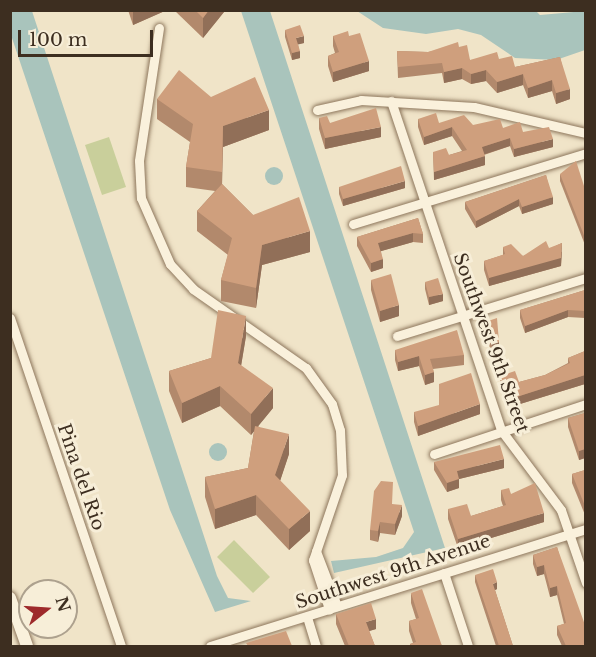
<!DOCTYPE html>
<style>
body{margin:0}
#map{position:relative;width:596px;height:657px;overflow:hidden;background:#f0e4c8;font-family:"Libre Baskerville",serif}
div>[style]{position:absolute}
.green>*{inset:0;background:#c9cf9b}
.water>*{inset:0;background:#a9c4bc}
.round{border-radius:50%}
.roads{filter:drop-shadow(0 0 2px #8d765c) drop-shadow(0 0 2px #8d765c)}
.street>*{height:9px;margin:-4.5px;padding:0 4.5px;transform-origin:4.5px;border-radius:4.5px;background:#faf1dc}
.secondary>*{height:12px;margin:-6px;padding:0 6px;transform-origin:6px;border-radius:6px;background:#faf1dc}
.wall>*{inset:0;background:#b2896c}
.shaded-wall>*{inset:0;background:#916f58}
.building>*{inset:0;background:#cf9f7d}
span{translate:-50% -50%;white-space:nowrap;text-align:center;line-height:1.15;-webkit-text-stroke:6px #f7eed8;paint-order:stroke}
.street-label{font-size:18px;color:#3d2e20}
.frame{position:absolute;inset:0;border:12px solid #3d2e20;pointer-events:none}
.north{position:absolute;left:18px;top:579px;width:60px;height:60px;box-sizing:border-box;background:#f7eed8;border:2px solid #ada18e;border-radius:50%;rotate:73deg;font-size:16px;font-weight:700;line-height:24px;text-align:center;color:#3d2e20}
.north::after{content:'';display:block;margin:auto;width:21px;height:27px;background:#9e2a2b;clip-path:polygon(50% 0,100% 100%,50% 72%,0 100%)}
.scale{position:absolute;left:18px;top:30px;width:135px;height:27px;box-sizing:border-box;border:3px solid #3d2e20;border-top:0;padding-left:8px;font-size:18px;line-height:21px;white-space:nowrap;color:#3d2e20;-webkit-text-stroke:4px #f7eed8;paint-order:stroke}
</style>
<div id="map">
<div class="green">
<i style="clip-path:polygon(109px 137px,126px 187px,102px 195px,85px 145px)"></i>
<i style="clip-path:polygon(234px 540px,270px 577px,253px 593px,217px 557px)"></i>
</div>
<div class="water">
<i style="clip-path:polygon(535px 10px,540px 15px,585px 11px,585px 50px,556px 60px,515px 58px,481px 35px,458px 29px,426px 34px,383px 28px,357px 11px)"></i>
<i style="clip-path:polygon(10px 11px,32px 11px,217px 576px,228px 598px,251px 601px,215px 612px,170px 510px,11px 35px)"></i>
<i style="clip-path:polygon(241px 11px,270px 11px,445px 548px,334px 573px,331px 561px,376px 557px,403px 548px,414px 532px)"></i>
<i class="round" style="left:265px;top:167px;width:18px;height:18px"></i>
<i class="round" style="left:209px;top:443px;width:18px;height:18px"></i>
</div>
<div class="roads">
<div class="street">
<i style="left:159px;top:28px;width:134px;rotate:98.6deg"></i>
<i style="left:139px;top:161px;width:37px;rotate:87deg"></i>
<i style="left:141px;top:198px;width:72px;rotate:66.3deg"></i>
<i style="left:170px;top:264px;width:34px;rotate:47deg"></i>
<i style="left:193px;top:289px;width:138px;rotate:35deg"></i>
<i style="left:306px;top:368px;width:44px;rotate:54.2deg"></i>
<i style="left:332px;top:404px;width:27px;rotate:73deg"></i>
<i style="left:340px;top:430px;width:45px;rotate:87.5deg"></i>
<i style="left:342px;top:475px;width:90px;rotate:108.8deg"></i>
<i style="left:313px;top:560px;width:52px;rotate:71.9deg"></i>
<i style="left:391px;top:101px;width:347px;rotate:71.5deg"></i>
<i style="left:501px;top:430px;width:100px;rotate:53.1deg"></i>
<i style="left:561px;top:510px;width:77px;rotate:71.1deg"></i>
<i style="left:317px;top:110px;width:45px;rotate:-12.8deg"></i>
<i style="left:361px;top:100px;width:113px;rotate:3.5deg"></i>
<i style="left:474px;top:107px;width:115px;rotate:13.1deg"></i>
<i style="left:353px;top:224px;width:244px;rotate:-16.9deg"></i>
<i style="left:10px;top:318px;width:346px;rotate:71.3deg"></i>
<i style="left:397px;top:336px;width:198px;rotate:-17.1deg"></i>
<i style="left:434px;top:454px;width:160px;rotate:-18.2deg"></i>
<i style="left:316px;top:551px;width:59px;rotate:69.1deg"></i>
<i style="left:444px;top:573px;width:77px;rotate:71.8deg"></i>
<i style="left:307px;top:617px;width:30px;rotate:73deg"></i>
<i style="left:210px;top:646px;width:394px;rotate:-17.3deg"></i>
</div>
<div class="secondary">
<i style="left:10px;top:598px;width:51px;rotate:70.5deg"></i>
</div>
</div>
<div class="wall">
<i style="clip-path:polygon(128px 10px,167px 10px,133px 25px)"></i>
<i style="clip-path:polygon(174px 10px,224px 10px,224px 12px,203px 38px)"></i>
<i style="clip-path:polygon(285px 30px,304px 43px,298px 44px,300px 58px,292px 60px,285px 37px)"></i>
<i style="clip-path:polygon(333px 36px,349px 36px,369px 71px,333px 82px,328px 66px,328px 56px,335px 53px,333px 46px)"></i>
<i style="clip-path:polygon(459px 47px,470px 60px,499px 59px,515px 67px,560px 57px,570px 99px,556px 104px,552px 91px,528px 98px,523px 85px,497px 93px,486px 81px,471px 84px,462px 79px,444px 83px,442px 73px,398px 78px,397px 51px,428px 52px)"></i>
<i style="clip-path:polygon(211px 97px,269px 130px,223px 147px,222px 184px,253px 215px,310px 252px,262px 265px,256px 308px,221px 301px,221px 280px,228px 255px,197px 231px,197px 211px,215px 191px,186px 187px,186px 167px,190px 142px,157px 119px,157px 99px)"></i>
<i style="clip-path:polygon(319px 118px,330px 123px,381px 137px,325px 149px,319px 129px)"></i>
<i style="clip-path:polygon(418px 119px,439px 123px,473px 125px,503px 128px,523px 132px,553px 147px,514px 157px,510px 146px,484px 155px,485px 165px,434px 180px,433px 152px,449px 155px,462px 151px,452px 136px,424px 145px,418px 127px)"></i>
<i style="clip-path:polygon(560px 174px,585px 189px,585px 245px,560px 181px)"></i>
<i style="clip-path:polygon(546px 175px,553px 204px,522px 214px,519px 206px,476px 228px,465px 209px,465px 202px)"></i>
<i style="clip-path:polygon(339px 187px,405px 188px,343px 206px,339px 194px)"></i>
<i style="clip-path:polygon(418px 218px,423px 234px,423px 243px,413px 242px,381px 251px,383px 268px,371px 272px,357px 246px,357px 237px)"></i>
<i style="clip-path:polygon(503px 247px,523px 256px,549px 248px,562px 252px,561px 266px,489px 286px,484px 270px,484px 261px,503px 255px)"></i>
<i style="clip-path:polygon(371px 280px,399px 316px,380px 322px,371px 290px)"></i>
<i style="clip-path:polygon(425px 282px,443px 301px,429px 305px,425px 289px)"></i>
<i style="clip-path:polygon(585px 290px,585px 318px,568px 317px,525px 333px,520px 318px,520px 310px)"></i>
<i style="clip-path:polygon(482px 323px,499px 349px,492px 352px,482px 330px)"></i>
<i style="clip-path:polygon(246px 336px,241px 366px,273px 408px,258px 426px,289px 454px,280px 481px,310px 531px,289px 550px,256px 515px,215px 529px,205px 497px,205px 477px,248px 468px,254px 431px,251px 435px,220px 406px,182px 423px,169px 391px,169px 371px,211px 358px)"></i>
<i style="clip-path:polygon(395px 350px,464px 355px,464px 365px,433px 369px,434px 382px,425px 385px,419px 366px,398px 371px,395px 360px)"></i>
<i style="clip-path:polygon(585px 351px,585px 384px,507px 408px,500px 385px,500px 376px,519px 382px,545px 375px,568px 363px,568px 358px)"></i>
<i style="clip-path:polygon(414px 412px,480px 414px,418px 436px,414px 422px)"></i>
<i style="clip-path:polygon(585px 413px,585px 458px,579px 460px,568px 427px,568px 418px)"></i>
<i style="clip-path:polygon(434px 462px,504px 468px,459px 479px,459px 488px,447px 492px,434px 470px)"></i>
<i style="clip-path:polygon(585px 470px,585px 515px,572px 483px,572px 474px)"></i>
<i style="clip-path:polygon(501px 490px,511px 494px,544px 522px,458px 548px,448px 519px,448px 509px,471px 516px,503px 506px,501px 500px)"></i>
<i style="clip-path:polygon(392px 504px,402px 516px,395px 535px,380px 533px,378px 542px,370px 540px,370px 530px)"></i>
<i style="clip-path:polygon(557px 547px,585px 646px,562px 646px,557px 635px,557px 626px,564px 624px,557px 595px,550px 597px,544px 574px,537px 576px,533px 564px,533px 555px)"></i>
<i style="clip-path:polygon(475px 575px,497px 589px,495px 590px,513px 646px,496px 646px,475px 582px)"></i>
<i style="clip-path:polygon(411px 593px,442px 646px,410px 646px,410px 644px,413px 643px,409px 631px,409px 621px,416px 619px,411px 603px)"></i>
<i style="clip-path:polygon(336px 614px,376px 629px,369px 631px,375px 646px,345px 646px,336px 624px)"></i>
</div>
<div class="shaded-wall">
<i style="clip-path:polygon(133px 10px,167px 10px,133px 25px)"></i>
<i style="clip-path:polygon(209px 10px,224px 10px,224px 12px,203px 38px,203px 18px)"></i>
<i style="clip-path:polygon(304px 36px,304px 43px,296px 45px,296px 38px)"></i>
<i style="clip-path:polygon(300px 51px,300px 58px,292px 60px,292px 53px)"></i>
<i style="clip-path:polygon(369px 61px,369px 71px,333px 82px,333px 72px)"></i>
<i style="clip-path:polygon(462px 68px,462px 79px,444px 83px,444px 72px)"></i>
<i style="clip-path:polygon(486px 70px,486px 81px,471px 84px,471px 74px)"></i>
<i style="clip-path:polygon(523px 74px,523px 85px,497px 93px,497px 82px)"></i>
<i style="clip-path:polygon(552px 80px,552px 91px,528px 98px,528px 88px)"></i>
<i style="clip-path:polygon(570px 89px,570px 99px,556px 104px,556px 93px)"></i>
<i style="clip-path:polygon(269px 110px,269px 130px,223px 147px,222px 192px,223px 126px)"></i>
<i style="clip-path:polygon(381px 127px,381px 137px,325px 149px,325px 138px)"></i>
<i style="clip-path:polygon(452px 127px,452px 136px,424px 145px,424px 137px)"></i>
<i style="clip-path:polygon(510px 138px,510px 146px,482px 155px,482px 147px)"></i>
<i style="clip-path:polygon(553px 139px,553px 147px,514px 157px,514px 149px)"></i>
<i style="clip-path:polygon(485px 156px,485px 165px,434px 180px,434px 172px)"></i>
<i style="clip-path:polygon(405px 181px,405px 188px,343px 206px,343px 199px)"></i>
<i style="clip-path:polygon(553px 197px,553px 204px,522px 214px,522px 207px)"></i>
<i style="clip-path:polygon(519px 199px,519px 206px,476px 228px,476px 221px)"></i>
<i style="clip-path:polygon(310px 231px,310px 252px,262px 265px,256px 308px,256px 288px,262px 245px)"></i>
<i style="clip-path:polygon(413px 233px,413px 242px,378px 252px,378px 243px)"></i>
<i style="clip-path:polygon(562px 243px,561px 266px,489px 286px,489px 278px)"></i>
<i style="clip-path:polygon(383px 259px,383px 268px,371px 272px,371px 263px)"></i>
<i style="clip-path:polygon(443px 294px,443px 301px,429px 305px,429px 297px)"></i>
<i style="clip-path:polygon(399px 305px,399px 316px,380px 322px,380px 311px)"></i>
<i style="clip-path:polygon(568px 310px,568px 317px,525px 333px,525px 326px)"></i>
<i style="clip-path:polygon(246px 316px,246px 336px,238px 384px,238px 363px)"></i>
<i style="clip-path:polygon(499px 342px,499px 349px,492px 352px,492px 344px)"></i>
<i style="clip-path:polygon(419px 356px,419px 366px,398px 371px,398px 362px)"></i>
<i style="clip-path:polygon(434px 372px,434px 382px,425px 385px,425px 375px)"></i>
<i style="clip-path:polygon(585px 375px,585px 384px,507px 408px,507px 400px)"></i>
<i style="clip-path:polygon(220px 386px,220px 406px,182px 423px,182px 403px)"></i>
<i style="clip-path:polygon(273px 388px,273px 408px,251px 435px,251px 414px)"></i>
<i style="clip-path:polygon(480px 404px,480px 414px,418px 436px,418px 426px)"></i>
<i style="clip-path:polygon(289px 434px,289px 454px,275px 496px,275px 475px)"></i>
<i style="clip-path:polygon(585px 449px,585px 458px,579px 460px,579px 451px)"></i>
<i style="clip-path:polygon(504px 459px,504px 468px,459px 479px,459px 488px,447px 492px,447px 483px,457px 471px)"></i>
<i style="clip-path:polygon(256px 495px,256px 515px,215px 529px,215px 509px)"></i>
<i style="clip-path:polygon(402px 505px,402px 516px,395px 535px,395px 524px)"></i>
<i style="clip-path:polygon(310px 511px,310px 531px,289px 550px,289px 529px)"></i>
<i style="clip-path:polygon(544px 513px,544px 522px,458px 548px,458px 539px)"></i>
<i style="clip-path:polygon(380px 522px,380px 533px,378px 542px,378px 531px)"></i>
<i style="clip-path:polygon(544px 565px,544px 574px,537px 576px,537px 567px)"></i>
<i style="clip-path:polygon(497px 582px,497px 589px,493px 591px,493px 584px)"></i>
<i style="clip-path:polygon(557px 586px,557px 595px,550px 597px,550px 588px)"></i>
<i style="clip-path:polygon(376px 619px,376px 629px,366px 632px,366px 622px)"></i>
</div>
<div class="building">
<i style="clip-path:polygon(195px 10px,209px 10px,203px 18px)"></i>
<i style="clip-path:polygon(300px 25px,304px 36px,296px 38px,300px 51px,292px 53px,285px 30px)"></i>
<i style="clip-path:polygon(348px 31px,349px 36px,360px 33px,369px 61px,333px 72px,328px 56px,339px 52px,333px 36px)"></i>
<i style="clip-path:polygon(458px 42px,459px 47px,467px 45px,470px 60px,497px 52px,499px 59px,512px 56px,515px 67px,560px 57px,570px 89px,556px 93px,552px 80px,528px 88px,523px 74px,497px 82px,486px 70px,471px 74px,462px 68px,444px 72px,442px 63px,398px 67px,397px 51px,428px 52px)"></i>
<i style="clip-path:polygon(179px 70px,211px 97px,255px 77px,269px 110px,223px 126px,222px 172px,186px 167px,193px 124px,157px 99px)"></i>
<i style="clip-path:polygon(376px 108px,381px 127px,325px 138px,319px 118px,327px 116px,330px 123px)"></i>
<i style="clip-path:polygon(436px 113px,439px 123px,464px 115px,473px 125px,500px 119px,503px 128px,520px 122px,523px 132px,549px 127px,553px 139px,514px 149px,510px 138px,482px 147px,485px 156px,434px 172px,433px 152px,446px 148px,449px 155px,467px 150px,452px 127px,424px 137px,418px 119px)"></i>
<i style="clip-path:polygon(576px 161px,585px 189px,585px 238px,560px 174px)"></i>
<i style="clip-path:polygon(401px 166px,405px 181px,343px 199px,339px 187px)"></i>
<i style="clip-path:polygon(546px 175px,553px 197px,522px 207px,519px 199px,476px 221px,465px 202px)"></i>
<i style="clip-path:polygon(222px 184px,253px 215px,299px 197px,310px 231px,262px 245px,256px 288px,221px 280px,232px 238px,197px 211px)"></i>
<i style="clip-path:polygon(418px 218px,423px 234px,413px 233px,378px 243px,383px 259px,371px 263px,357px 237px)"></i>
<i style="clip-path:polygon(546px 241px,549px 248px,562px 243px,561px 258px,489px 278px,484px 261px,505px 254px,503px 247px,511px 244px,523px 256px)"></i>
<i style="clip-path:polygon(391px 274px,399px 305px,380px 311px,371px 280px)"></i>
<i style="clip-path:polygon(438px 278px,443px 294px,429px 297px,425px 282px)"></i>
<i style="clip-path:polygon(585px 290px,585px 311px,568px 310px,525px 326px,520px 310px)"></i>
<i style="clip-path:polygon(218px 310px,246px 316px,238px 363px,273px 388px,251px 414px,220px 386px,182px 403px,169px 371px,211px 358px)"></i>
<i style="clip-path:polygon(497px 318px,499px 342px,492px 344px,482px 323px)"></i>
<i style="clip-path:polygon(457px 330px,464px 355px,430px 359px,434px 372px,425px 375px,419px 356px,398px 362px,395px 350px)"></i>
<i style="clip-path:polygon(585px 351px,585px 375px,507px 400px,500px 376px,515px 371px,519px 382px,545px 375px,570px 363px,568px 358px)"></i>
<i style="clip-path:polygon(471px 373px,480px 404px,418px 426px,414px 412px,439px 405px,439px 384px)"></i>
<i style="clip-path:polygon(585px 413px,585px 449px,579px 451px,568px 418px)"></i>
<i style="clip-path:polygon(255px 426px,289px 434px,275px 475px,310px 511px,289px 529px,256px 495px,215px 509px,205px 477px,248px 468px)"></i>
<i style="clip-path:polygon(500px 445px,504px 459px,457px 471px,459px 479px,447px 483px,434px 462px)"></i>
<i style="clip-path:polygon(585px 470px,585px 506px,572px 474px)"></i>
<i style="clip-path:polygon(381px 481px,393px 482px,392px 504px,402px 505px,395px 524px,380px 522px,378px 531px,370px 530px,374px 491px)"></i>
<i style="clip-path:polygon(535px 483px,544px 513px,458px 539px,448px 509px,467px 504px,471px 516px,506px 505px,501px 490px,509px 488px,511px 494px)"></i>
<i style="clip-path:polygon(557px 547px,585px 625px,585px 646px,566px 646px,557px 626px,566px 623px,557px 586px,550px 588px,544px 565px,537px 567px,533px 555px)"></i>
<i style="clip-path:polygon(493px 569px,497px 582px,493px 584px,513px 646px,499px 646px,475px 575px)"></i>
<i style="clip-path:polygon(422px 589px,442px 646px,411px 646px,410px 644px,416px 642px,409px 621px,419px 618px,411px 593px)"></i>
<i style="clip-path:polygon(371px 603px,376px 619px,366px 622px,375px 646px,349px 646px,336px 614px)"></i>
<i style="clip-path:polygon(286px 631px,292px 646px,248px 646px,246px 643px)"></i>
</div>
<div class="street-label">
<span style="left:491px;top:343px;rotate:70deg">Southwest 9th Street</span>
<span style="left:81px;top:477px;rotate:71deg">Pina del Rio</span>
<span style="left:393px;top:572px;rotate:-18deg">Southwest 9th Avenue</span>
</div>
<div class="frame"></div>
<div class="north">N</div>
<div class="scale">100 m</div>
</div>
